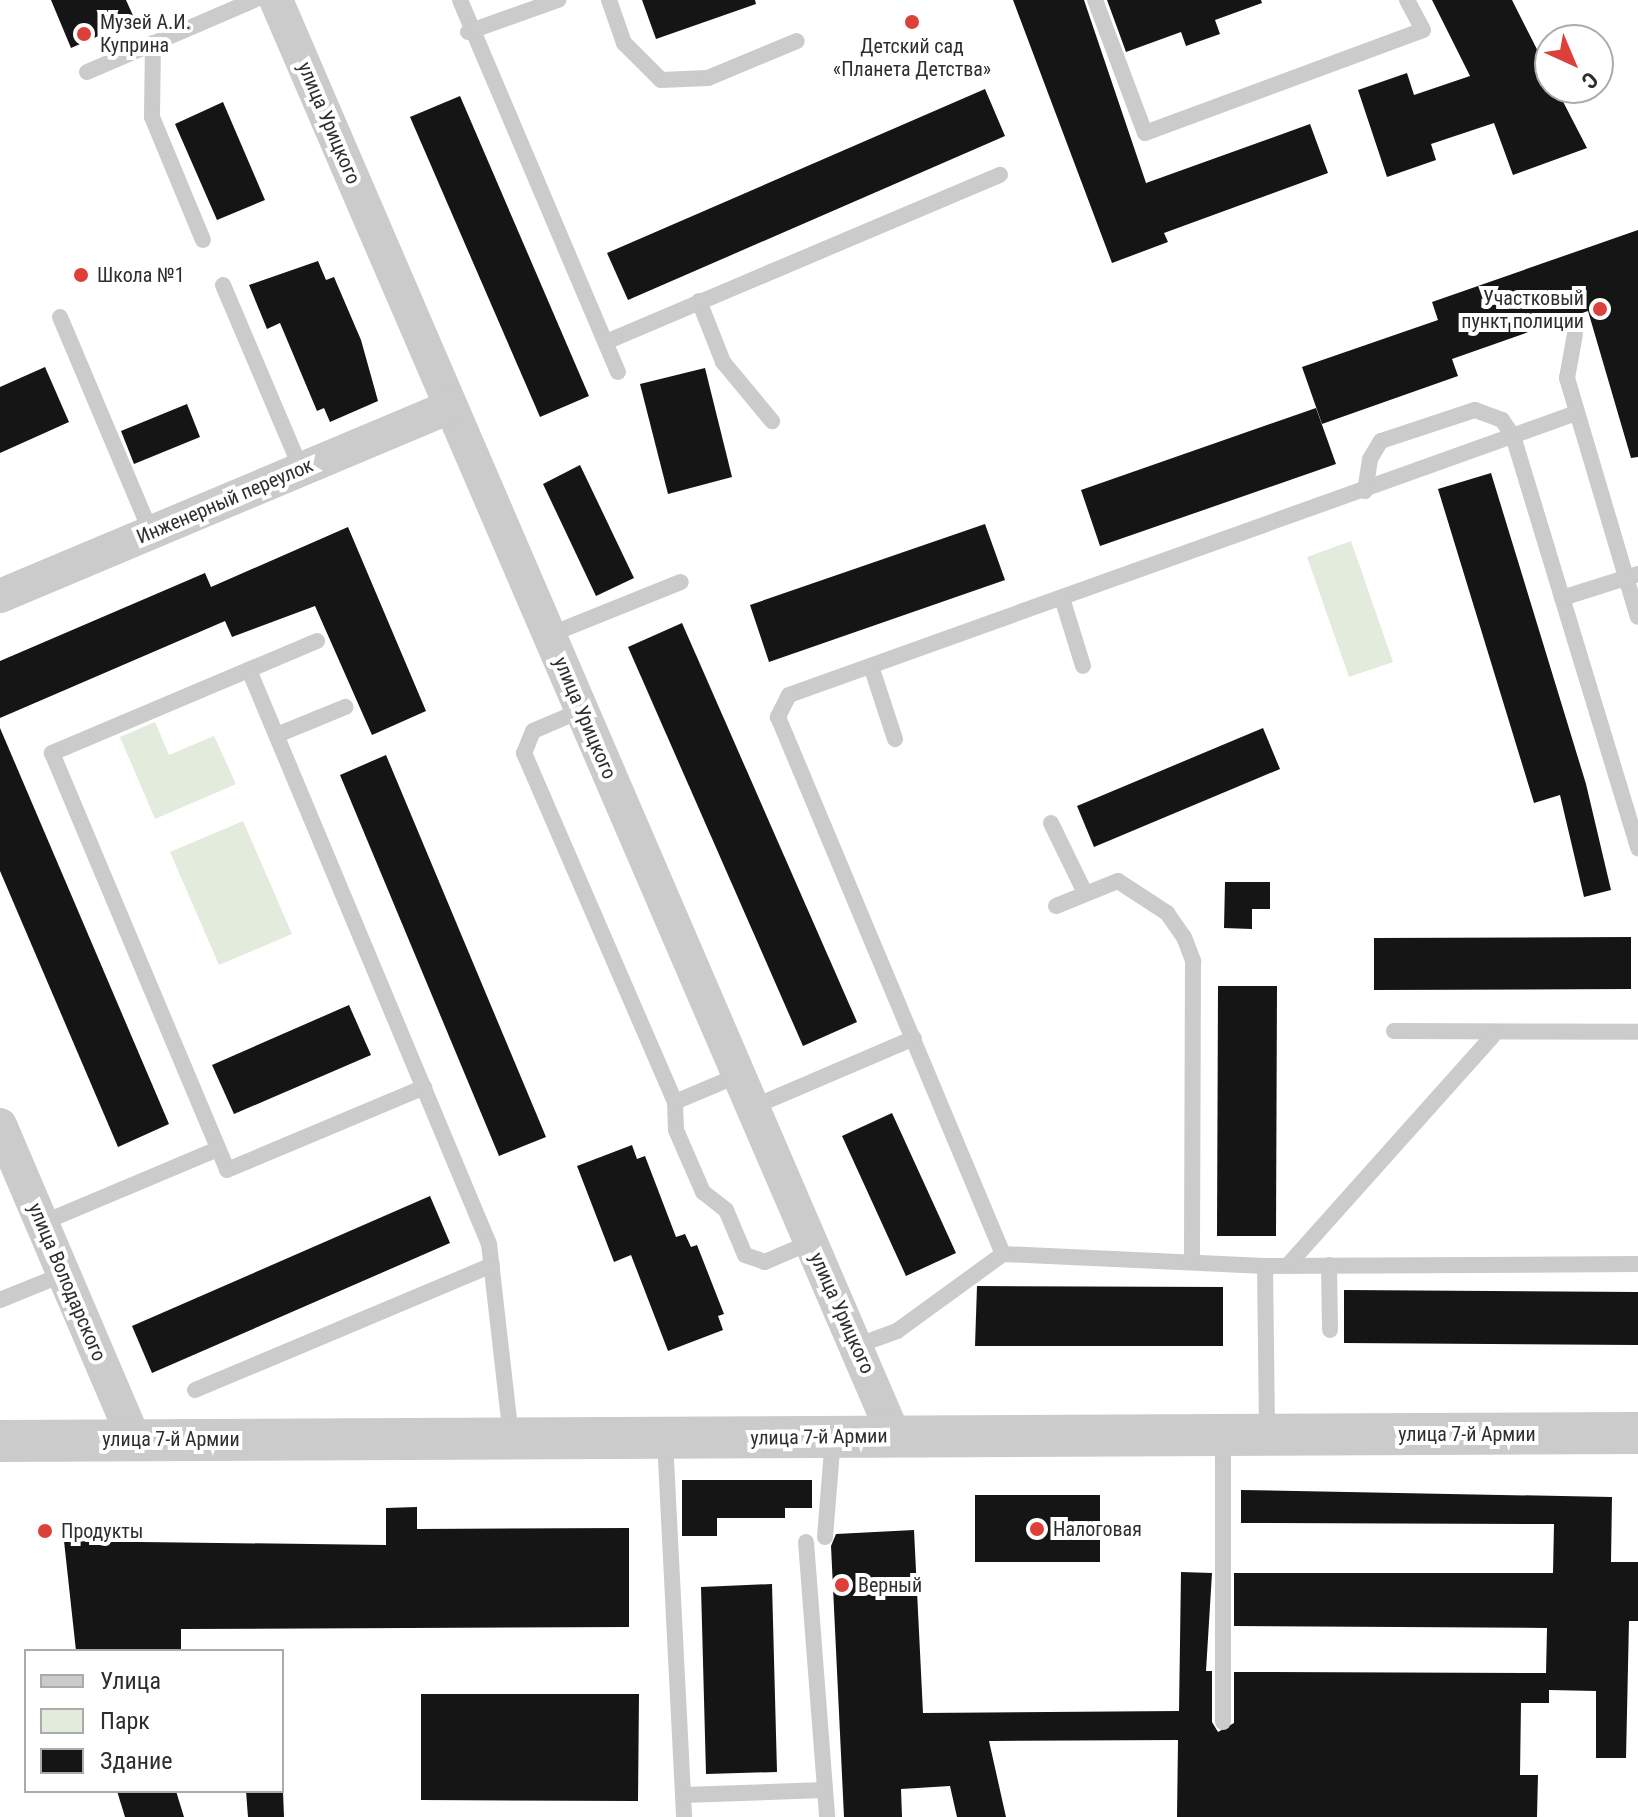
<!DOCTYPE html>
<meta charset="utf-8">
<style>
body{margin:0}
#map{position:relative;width:1638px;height:1817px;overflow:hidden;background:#fff;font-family:"Roboto Condensed",sans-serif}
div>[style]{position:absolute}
.green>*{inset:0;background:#e2ebdc}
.building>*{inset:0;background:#151515}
.service>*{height:16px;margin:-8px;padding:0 8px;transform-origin:8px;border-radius:8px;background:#cbcbcb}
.minor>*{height:34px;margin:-17px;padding:0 17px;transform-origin:17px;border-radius:17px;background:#cbcbcb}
.tertiary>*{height:42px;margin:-21px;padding:0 21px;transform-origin:21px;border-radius:21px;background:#cbcbcb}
.dots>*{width:22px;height:22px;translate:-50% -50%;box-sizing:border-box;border:4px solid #fff;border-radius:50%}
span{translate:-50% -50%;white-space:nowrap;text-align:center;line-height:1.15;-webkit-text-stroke:8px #fff;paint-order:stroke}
.poi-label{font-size:20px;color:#2e2e2e}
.left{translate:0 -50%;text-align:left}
.right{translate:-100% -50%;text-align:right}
.street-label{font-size:20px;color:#2e2e2e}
.legend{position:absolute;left:24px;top:1649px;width:260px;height:144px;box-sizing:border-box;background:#fff;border:2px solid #ababab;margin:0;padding:10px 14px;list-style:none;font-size:24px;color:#2e2e2e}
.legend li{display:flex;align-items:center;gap:16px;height:40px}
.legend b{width:40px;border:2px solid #ababab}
.north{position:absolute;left:1534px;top:24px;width:80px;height:80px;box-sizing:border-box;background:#fff;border:2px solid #ababab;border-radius:50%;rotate:136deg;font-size:22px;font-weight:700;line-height:32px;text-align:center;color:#2e2e2e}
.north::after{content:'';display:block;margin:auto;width:28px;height:36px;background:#dd4038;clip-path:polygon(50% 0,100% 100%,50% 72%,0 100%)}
</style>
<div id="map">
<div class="green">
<i style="clip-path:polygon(1351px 541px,1393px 662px,1349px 677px,1307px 557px)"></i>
<i style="clip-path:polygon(155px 722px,169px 755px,214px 736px,236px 784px,155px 819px,120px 737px)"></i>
<i style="clip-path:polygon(243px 821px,292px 934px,219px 965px,170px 852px)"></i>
</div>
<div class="building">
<i style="clip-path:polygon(51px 0,126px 0,135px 20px,71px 48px)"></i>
<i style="clip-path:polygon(642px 0,755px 0,756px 4px,656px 39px)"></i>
<i style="clip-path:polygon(1013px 0,1084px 0,1146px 183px,1310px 124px,1328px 173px,1164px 233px,1168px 242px,1112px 263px)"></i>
<i style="clip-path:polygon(1107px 0,1261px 0,1262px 3px,1215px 20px,1220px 34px,1186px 46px,1181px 32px,1126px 52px)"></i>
<i style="clip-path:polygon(1432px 0,1512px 0,1550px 75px,1550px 88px,1556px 88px,1587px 148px,1513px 175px,1494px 123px,1431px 144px,1436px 160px,1387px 177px,1358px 90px,1407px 73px,1414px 95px,1470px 76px)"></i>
<i style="clip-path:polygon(985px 89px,1005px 136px,628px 300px,607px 253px)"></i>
<i style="clip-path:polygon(460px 96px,589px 396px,540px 417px,410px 117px)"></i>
<i style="clip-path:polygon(223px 102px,265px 200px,217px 220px,175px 124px)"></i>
<i style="clip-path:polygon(1638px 230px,1638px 457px,1631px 458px,1588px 311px,1452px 359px,1458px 376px,1322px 424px,1302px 367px,1438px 320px,1432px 302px)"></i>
<i style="clip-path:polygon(318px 261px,326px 280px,334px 277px,361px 340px,378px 401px,330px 422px,324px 408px,317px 411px,280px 323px,267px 329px,249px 285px)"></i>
<i style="clip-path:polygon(45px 367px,69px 422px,0 453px,0 387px)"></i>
<i style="clip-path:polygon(705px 368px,732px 477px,668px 494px,640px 384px)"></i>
<i style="clip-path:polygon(187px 404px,200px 437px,134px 464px,121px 431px)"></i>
<i style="clip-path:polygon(1316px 408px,1336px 464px,1100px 546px,1081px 490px)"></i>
<i style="clip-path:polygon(580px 465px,634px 578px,596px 596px,543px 484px)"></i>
<i style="clip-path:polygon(1491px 473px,1586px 784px,1611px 890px,1584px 897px,1560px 795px,1534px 803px,1438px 489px)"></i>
<i style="clip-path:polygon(985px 524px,1005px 580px,769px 662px,750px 605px)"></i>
<i style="clip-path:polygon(348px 527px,426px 711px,372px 735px,315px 606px,232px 637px,225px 621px,0 718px,0 661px,205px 573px,211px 587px)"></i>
<i style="clip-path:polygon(682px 623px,857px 1022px,803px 1046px,628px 647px)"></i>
<i style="clip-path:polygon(0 728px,169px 1124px,118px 1147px,0 871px)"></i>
<i style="clip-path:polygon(1263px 728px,1280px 769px,1094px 847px,1077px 806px)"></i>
<i style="clip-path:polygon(386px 755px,546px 1137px,499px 1156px,340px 775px)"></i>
<i style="clip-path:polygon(1225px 882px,1270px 882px,1270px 909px,1252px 909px,1252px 929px,1224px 928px)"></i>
<i style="clip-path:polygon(1631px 937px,1631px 989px,1374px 990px,1374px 938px)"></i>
<i style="clip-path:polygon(1218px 986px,1277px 986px,1276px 1236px,1217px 1236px)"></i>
<i style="clip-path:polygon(349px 1005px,371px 1055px,234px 1114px,212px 1065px)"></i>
<i style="clip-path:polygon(892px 1113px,956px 1253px,906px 1276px,842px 1136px)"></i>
<i style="clip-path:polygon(632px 1145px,637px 1159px,645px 1156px,676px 1237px,685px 1234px,691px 1247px,697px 1245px,724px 1314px,718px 1316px,723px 1330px,668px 1351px,631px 1255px,614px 1262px,577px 1166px)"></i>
<i style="clip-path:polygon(430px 1196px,450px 1243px,152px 1373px,132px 1326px)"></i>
<i style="clip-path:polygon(977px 1286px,1223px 1287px,1223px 1346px,975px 1346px)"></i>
<i style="clip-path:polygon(1344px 1290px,1638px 1292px,1638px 1345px,1344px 1343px)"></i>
<i style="clip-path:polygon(682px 1480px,812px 1480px,812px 1508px,785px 1508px,785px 1518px,717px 1518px,717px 1536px,682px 1536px)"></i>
<i style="clip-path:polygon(1241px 1490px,1612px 1497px,1611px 1562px,1638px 1562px,1638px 1621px,1629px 1621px,1626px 1758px,1596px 1758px,1596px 1691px,1549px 1690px,1549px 1703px,1521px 1703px,1520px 1775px,1538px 1775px,1537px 1817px,1177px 1817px,1178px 1740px,989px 1741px,1006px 1817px,957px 1817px,950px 1786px,901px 1789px,902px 1817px,844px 1817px,831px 1546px,836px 1534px,914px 1530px,923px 1713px,1179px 1711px,1181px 1572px,1212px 1573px,1206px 1671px,1212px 1671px,1212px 1722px,1218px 1732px,1234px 1723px,1234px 1672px,1546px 1673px,1547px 1628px,1234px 1626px,1234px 1573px,1553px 1573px,1554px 1524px,1241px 1523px)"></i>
<i style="clip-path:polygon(975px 1495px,1100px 1495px,1100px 1562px,975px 1562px)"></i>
<i style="clip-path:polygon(417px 1507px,417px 1529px,629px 1528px,629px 1627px,181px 1629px,181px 1651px,76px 1651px,64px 1541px,386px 1545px,386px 1508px)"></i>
<i style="clip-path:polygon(772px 1584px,777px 1772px,706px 1774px,701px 1587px)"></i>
<i style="clip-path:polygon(421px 1694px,639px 1694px,638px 1801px,421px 1800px)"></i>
<i style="clip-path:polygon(117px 1791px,176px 1791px,184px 1817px,125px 1817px)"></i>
<i style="clip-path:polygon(246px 1791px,283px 1791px,284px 1817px,248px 1817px)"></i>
</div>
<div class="service">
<i style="left:460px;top:0;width:404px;rotate:67deg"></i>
<i style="left:609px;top:0;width:46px;rotate:70.8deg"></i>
<i style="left:624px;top:43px;width:52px;rotate:45deg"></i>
<i style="left:661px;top:80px;width:47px;rotate:-2.4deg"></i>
<i style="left:708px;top:78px;width:96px;rotate:-22.6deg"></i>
<i style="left:1095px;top:0;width:142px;rotate:69.4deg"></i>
<i style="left:1145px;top:133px;width:296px;rotate:-20.3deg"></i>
<i style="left:1423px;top:30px;width:34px;rotate:-118deg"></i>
<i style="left:468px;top:32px;width:96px;rotate:-19.6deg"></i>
<i style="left:153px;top:43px;width:74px;rotate:90.8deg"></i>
<i style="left:152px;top:117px;width:133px;rotate:67.5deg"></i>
<i style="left:87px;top:72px;width:182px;rotate:-23.3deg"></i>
<i style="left:223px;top:285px;width:200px;rotate:67deg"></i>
<i style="left:699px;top:301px;width:66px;rotate:68.5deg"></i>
<i style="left:723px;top:362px;width:77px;rotate:50.3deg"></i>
<i style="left:60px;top:317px;width:233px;rotate:67.1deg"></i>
<i style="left:1575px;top:334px;width:45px;rotate:100.3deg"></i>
<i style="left:1567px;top:378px;width:249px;rotate:73.5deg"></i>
<i style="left:606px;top:342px;width:428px;rotate:-23deg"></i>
<i style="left:1576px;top:413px;width:836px;rotate:160.29deg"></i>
<i style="left:789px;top:695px;width:25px;rotate:117deg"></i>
<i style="left:778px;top:717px;width:582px;rotate:67.27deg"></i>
<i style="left:1003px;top:1254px;width:262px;rotate:2.6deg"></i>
<i style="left:1265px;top:1266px;width:373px;rotate:-0.3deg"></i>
<i style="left:1365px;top:491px;width:32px;rotate:-81deg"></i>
<i style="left:1370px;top:459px;width:21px;rotate:-59deg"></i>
<i style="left:1381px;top:441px;width:99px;rotate:-18.3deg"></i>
<i style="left:1475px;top:410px;width:29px;rotate:20deg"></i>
<i style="left:1502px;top:420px;width:19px;rotate:55deg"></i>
<i style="left:1513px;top:436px;width:431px;rotate:73.1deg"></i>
<i style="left:1062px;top:598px;width:71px;rotate:72.8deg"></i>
<i style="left:1562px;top:598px;width:80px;rotate:-17.5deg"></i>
<i style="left:549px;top:635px;width:142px;rotate:-21.9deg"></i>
<i style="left:317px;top:641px;width:288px;rotate:157.1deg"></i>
<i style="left:52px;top:753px;width:452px;rotate:67.2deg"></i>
<i style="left:227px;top:1170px;width:214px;rotate:-22.8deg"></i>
<i style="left:871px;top:666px;width:77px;rotate:71.8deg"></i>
<i style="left:249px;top:670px;width:622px;rotate:67.31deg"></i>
<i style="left:489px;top:1244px;width:195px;rotate:83.5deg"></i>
<i style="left:582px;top:710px;width:53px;rotate:156.8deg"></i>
<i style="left:533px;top:731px;width:24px;rotate:112deg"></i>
<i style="left:524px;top:753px;width:380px;rotate:66.6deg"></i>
<i style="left:675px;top:1102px;width:28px;rotate:88deg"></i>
<i style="left:676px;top:1130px;width:68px;rotate:66.5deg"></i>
<i style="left:703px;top:1192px;width:29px;rotate:38deg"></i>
<i style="left:726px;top:1210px;width:49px;rotate:67.1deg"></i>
<i style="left:745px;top:1255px;width:21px;rotate:19deg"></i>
<i style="left:765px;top:1262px;width:50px;rotate:-23.5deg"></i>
<i style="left:277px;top:735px;width:74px;rotate:-22.4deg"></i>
<i style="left:1051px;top:823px;width:76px;rotate:64.1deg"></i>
<i style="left:1056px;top:906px;width:67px;rotate:-22deg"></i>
<i style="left:1118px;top:881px;width:59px;rotate:33.1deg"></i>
<i style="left:1167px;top:913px;width:29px;rotate:55deg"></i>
<i style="left:1184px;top:937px;width:26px;rotate:69deg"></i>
<i style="left:1193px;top:961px;width:301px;rotate:90.2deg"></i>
<i style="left:1394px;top:1031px;width:244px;rotate:0.2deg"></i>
<i style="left:675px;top:1102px;width:69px;rotate:-22.9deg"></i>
<i style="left:753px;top:1107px;width:175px;rotate:-23.2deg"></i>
<i style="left:42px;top:1223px;width:191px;rotate:-22.8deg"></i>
<i style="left:1288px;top:1265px;width:307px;rotate:-48.2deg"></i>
<i style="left:1329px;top:1265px;width:65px;rotate:89.1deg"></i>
<i style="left:1265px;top:1266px;width:168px;rotate:89.3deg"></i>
<i style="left:0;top:1300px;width:69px;rotate:-22.1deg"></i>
<i style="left:856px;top:1346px;width:44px;rotate:-20.1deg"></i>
<i style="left:897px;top:1331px;width:131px;rotate:-36deg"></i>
<i style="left:195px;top:1390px;width:322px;rotate:-22.8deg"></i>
<i style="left:1223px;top:1435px;width:287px;rotate:90deg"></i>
<i style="left:665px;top:1440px;width:377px;rotate:87.1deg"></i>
<i style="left:825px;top:1537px;width:99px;rotate:-85.4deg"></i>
<i style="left:806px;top:1542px;width:276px;rotate:85.6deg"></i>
<i style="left:683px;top:1795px;width:141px;rotate:-2deg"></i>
</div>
<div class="minor">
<i style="left:276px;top:0;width:1563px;rotate:66.71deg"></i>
<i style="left:0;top:596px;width:489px;rotate:-22.8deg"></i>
<i style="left:0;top:1125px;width:341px;rotate:66.9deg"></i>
</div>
<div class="tertiary">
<i style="left:0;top:1441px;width:1638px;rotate:-0.28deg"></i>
</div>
<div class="dots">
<i style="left:912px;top:22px;background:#dd4038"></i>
<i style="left:84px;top:34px;background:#dd4038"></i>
<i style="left:81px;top:275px;background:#dd4038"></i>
<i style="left:1600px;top:309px;background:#dd4038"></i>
<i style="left:1037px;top:1529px;background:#dd4038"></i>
<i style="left:45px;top:1531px;background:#dd4038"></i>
<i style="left:842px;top:1585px;background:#dd4038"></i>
</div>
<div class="poi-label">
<span class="left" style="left:100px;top:34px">Музей А.И.<br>Куприна</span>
<span style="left:912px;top:58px">Детский сад<br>«Планета Детства»</span>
<span class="left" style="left:97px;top:275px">Школа №1</span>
<span class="right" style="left:1584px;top:310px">Участковый<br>пункт полиции</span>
<span class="left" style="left:1053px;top:1529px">Налоговая</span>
<span class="left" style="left:61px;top:1531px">Продукты</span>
<span class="left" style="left:858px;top:1585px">Верный</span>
</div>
<div class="street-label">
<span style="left:329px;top:123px;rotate:67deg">улица Урицкого</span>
<span style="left:225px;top:501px;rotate:-23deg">Инженерный переулок</span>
<span style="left:585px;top:718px;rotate:67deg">улица Урицкого</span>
<span style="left:67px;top:1282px;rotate:67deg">улица Володарского</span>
<span style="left:842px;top:1313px;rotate:66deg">улица Урицкого</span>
<span style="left:1467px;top:1434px">улица 7-й Армии</span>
<span style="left:819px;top:1437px;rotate:-1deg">улица 7-й Армии</span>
<span style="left:171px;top:1439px">улица 7-й Армии</span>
</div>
<ul class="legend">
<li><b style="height:10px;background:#cbcbcb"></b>Улица</li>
<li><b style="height:22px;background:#e2ebdc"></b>Парк</li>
<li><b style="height:22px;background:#151515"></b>Здание</li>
</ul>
<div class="north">С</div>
</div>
